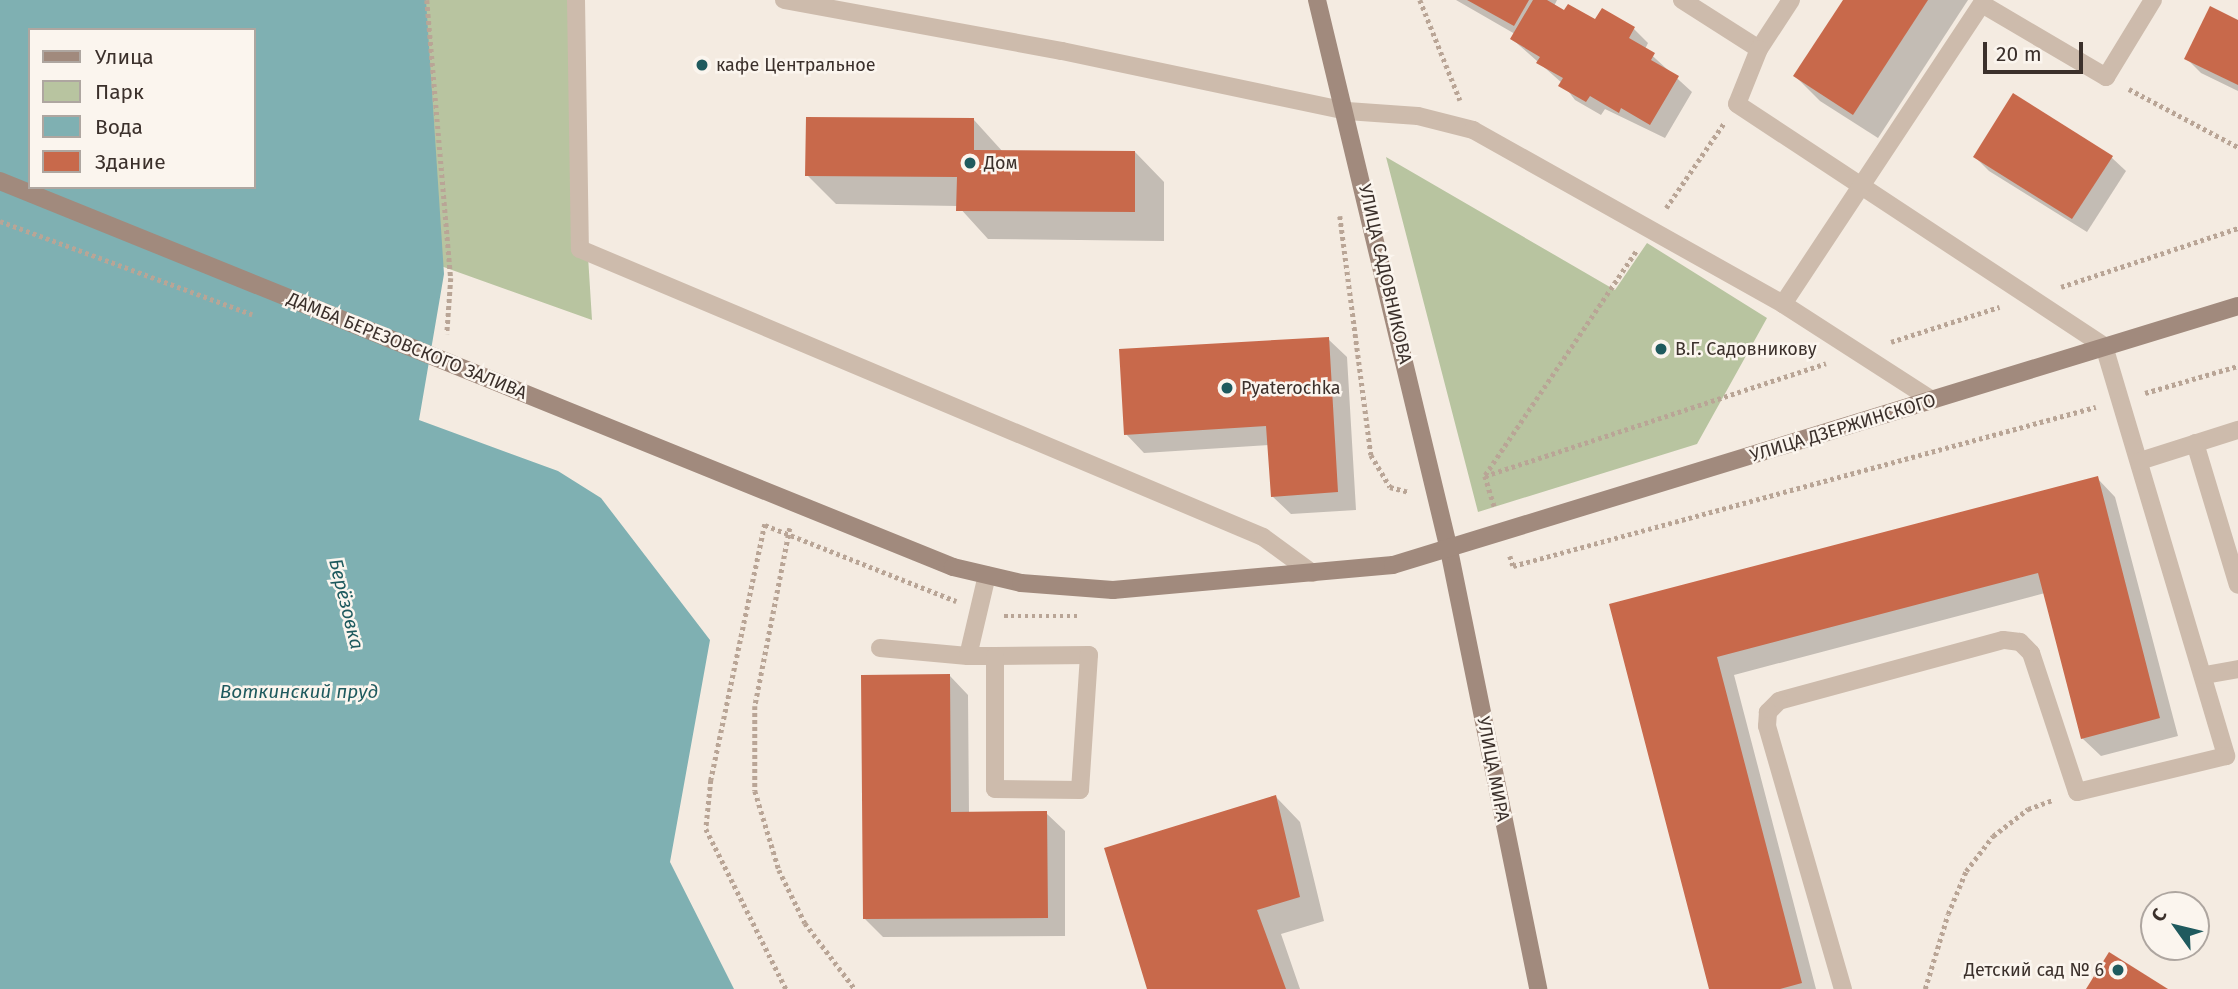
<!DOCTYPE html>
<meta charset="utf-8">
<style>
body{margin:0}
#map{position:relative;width:2238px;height:989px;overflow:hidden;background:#f4ebe1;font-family:"Fira Sans",sans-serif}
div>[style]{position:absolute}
.green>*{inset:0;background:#b8c4a0}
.water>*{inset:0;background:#7fb0b2}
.shadow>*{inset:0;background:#0003}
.building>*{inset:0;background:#c8694b}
.path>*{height:4.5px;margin-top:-2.25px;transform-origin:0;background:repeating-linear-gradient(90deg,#b9a596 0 3.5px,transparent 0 7px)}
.service>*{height:18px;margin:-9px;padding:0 9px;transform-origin:9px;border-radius:9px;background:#cdbbac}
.secondary>*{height:18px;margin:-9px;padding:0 9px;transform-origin:9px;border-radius:9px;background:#a18a7d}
.dots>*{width:19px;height:19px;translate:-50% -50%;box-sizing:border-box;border:4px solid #fbf5ee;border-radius:50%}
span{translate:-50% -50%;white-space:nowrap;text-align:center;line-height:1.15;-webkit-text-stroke:5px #fbf5ee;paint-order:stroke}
.poi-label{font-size:18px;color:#3b302b}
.left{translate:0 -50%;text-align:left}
.right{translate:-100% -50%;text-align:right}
.street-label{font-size:18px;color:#3b302b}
.water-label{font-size:19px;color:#1f5a5e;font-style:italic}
.legend{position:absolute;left:28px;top:28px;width:228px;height:161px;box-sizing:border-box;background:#fbf5ee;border:2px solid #aea6a0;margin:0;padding:9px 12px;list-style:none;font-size:21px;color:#3b302b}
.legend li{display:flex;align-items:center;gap:14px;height:35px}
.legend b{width:35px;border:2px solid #aea6a0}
.north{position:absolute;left:2140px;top:891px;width:70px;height:70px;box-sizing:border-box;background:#fbf5ee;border:2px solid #aea6a0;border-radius:50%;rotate:304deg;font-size:19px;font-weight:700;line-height:28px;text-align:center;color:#3b302b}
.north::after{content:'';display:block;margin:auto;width:24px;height:32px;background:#1f5a5e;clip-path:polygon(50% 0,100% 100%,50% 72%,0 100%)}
.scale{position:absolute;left:1983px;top:42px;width:100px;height:32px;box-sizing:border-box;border:4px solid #3b302b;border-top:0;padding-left:9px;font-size:21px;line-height:24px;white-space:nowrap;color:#3b302b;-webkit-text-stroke:5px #fbf5ee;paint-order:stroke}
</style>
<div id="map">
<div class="green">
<i style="clip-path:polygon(0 0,572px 0,592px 320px,220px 187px,254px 187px,254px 30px,30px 30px)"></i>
<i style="clip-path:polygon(1386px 157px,1615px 290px,1647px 243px,1767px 318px,1697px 444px,1478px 512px)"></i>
</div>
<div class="water">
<i style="clip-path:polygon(evenodd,0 0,426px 0,444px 274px,419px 420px,558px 471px,601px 498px,710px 640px,670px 862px,734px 989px,0 989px,0 0,30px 30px,254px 30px,254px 187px,30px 187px,30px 30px)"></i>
</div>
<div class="shadow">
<i style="clip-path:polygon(1456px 0,1557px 0,1554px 6px,1565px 12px,1634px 29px,1648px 43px,1645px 49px,1692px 92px,1665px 138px,1605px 109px,1601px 115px,1575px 100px,1562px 83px,1512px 39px,1515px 34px)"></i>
<i style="clip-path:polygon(1845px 0,1968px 0,1878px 138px,1820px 101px,1795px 76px)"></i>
<i style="clip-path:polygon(2238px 22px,2238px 91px,2201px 73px,2186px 58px)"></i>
<i style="clip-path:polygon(974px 120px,1003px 152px,1135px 152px,1164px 182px,1164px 241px,988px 239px,958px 206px,836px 204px,807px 175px)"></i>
<i style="clip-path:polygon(1975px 157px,2111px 157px,2126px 171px,2087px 232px,1989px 171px)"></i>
<i style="clip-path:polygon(1328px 339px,1347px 357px,1356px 510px,1291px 514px,1272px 496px,1269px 445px,1144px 453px,1126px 434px)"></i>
<i style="clip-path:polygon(2097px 478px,2115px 497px,2178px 736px,2101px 756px,2082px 738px,2045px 593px,1734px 675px,1816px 989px,1710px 989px,1611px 606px)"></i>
<i style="clip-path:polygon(950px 676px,968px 695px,969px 813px,1046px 813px,1065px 831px,1065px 936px,883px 937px,865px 919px)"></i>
<i style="clip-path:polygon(1276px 797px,1300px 822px,1324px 921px,1281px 934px,1300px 989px,1149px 989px)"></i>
</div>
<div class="building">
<i style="clip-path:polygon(1467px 0,1529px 0,1514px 26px)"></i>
<i style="clip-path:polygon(1533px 0,1547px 0,1564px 10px,1568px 4px,1595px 19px,1602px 8px,1635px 27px,1629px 38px,1655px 53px,1651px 60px,1679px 76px,1650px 125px,1621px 108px,1619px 113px,1590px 96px,1586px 102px,1558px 86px,1563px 78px,1536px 63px,1540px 57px,1510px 39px)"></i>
<i style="clip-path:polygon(1843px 0,1928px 0,1853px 115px,1793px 76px)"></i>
<i style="clip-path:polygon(2210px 6px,2238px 20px,2238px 85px,2184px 59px)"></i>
<i style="clip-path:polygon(2013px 93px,2113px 156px,2072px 219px,1973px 157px)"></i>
<i style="clip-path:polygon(806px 117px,974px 118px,974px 150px,1135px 151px,1135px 212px,956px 211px,957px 177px,805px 176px)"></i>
<i style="clip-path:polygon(1329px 337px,1338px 492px,1271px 497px,1266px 426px,1124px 435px,1119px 349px)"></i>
<i style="clip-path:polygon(2098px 476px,2160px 718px,2081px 739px,2038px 573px,1717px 657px,1802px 983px,1780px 989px,1709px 989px,1609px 604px)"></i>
<i style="clip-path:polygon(950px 674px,951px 812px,1047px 811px,1048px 918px,863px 919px,861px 675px)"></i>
<i style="clip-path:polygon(1276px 795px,1300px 897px,1257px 910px,1286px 989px,1147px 989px,1104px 848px)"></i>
<i style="clip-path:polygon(2109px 952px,2168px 989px,2086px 989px)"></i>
</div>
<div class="path">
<i style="left:427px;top:0;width:279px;rotate:85.1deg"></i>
<i style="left:451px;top:278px;width:56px;rotate:94.1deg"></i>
<i style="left:1420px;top:0;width:108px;rotate:68.2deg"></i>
<i style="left:2129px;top:89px;width:123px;rotate:28deg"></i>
<i style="left:1666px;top:208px;width:103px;rotate:-55.7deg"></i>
<i style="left:1340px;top:216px;width:241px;rotate:82.6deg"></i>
<i style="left:1371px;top:455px;width:37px;rotate:59deg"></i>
<i style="left:1390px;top:487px;width:20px;rotate:15deg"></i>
<i style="left:0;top:221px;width:269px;rotate:20.3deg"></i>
<i style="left:2061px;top:287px;width:187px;rotate:-18.4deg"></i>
<i style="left:1891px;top:342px;width:114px;rotate:-18deg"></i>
<i style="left:2145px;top:393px;width:97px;rotate:-16.2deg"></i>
<i style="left:1485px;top:475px;width:272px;rotate:-56deg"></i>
<i style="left:1485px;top:476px;width:34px;rotate:73deg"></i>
<i style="left:1485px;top:476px;width:359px;rotate:-18.3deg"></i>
<i style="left:765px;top:524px;width:262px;rotate:101.9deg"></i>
<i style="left:711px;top:780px;width:49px;rotate:95.8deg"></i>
<i style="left:706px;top:829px;width:179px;rotate:63.4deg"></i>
<i style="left:765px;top:525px;width:206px;rotate:21.7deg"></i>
<i style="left:790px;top:528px;width:181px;rotate:101.1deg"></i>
<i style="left:755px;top:706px;width:85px;rotate:90deg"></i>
<i style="left:755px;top:791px;width:83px;rotate:73.1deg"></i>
<i style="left:779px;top:870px;width:59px;rotate:63.9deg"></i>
<i style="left:805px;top:923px;width:83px;rotate:52.9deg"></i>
<i style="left:1510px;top:556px;width:10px;rotate:73deg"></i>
<i style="left:1513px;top:566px;width:604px;rotate:-15.26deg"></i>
<i style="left:1004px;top:616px;width:75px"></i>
<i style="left:1925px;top:989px;width:78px;rotate:-73deg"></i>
<i style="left:1948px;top:914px;width:47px;rotate:-67.3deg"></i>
<i style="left:1966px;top:871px;width:44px;rotate:-52.4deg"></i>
<i style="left:1993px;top:836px;width:44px;rotate:-37.6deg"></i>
<i style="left:2028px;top:809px;width:27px;rotate:-20deg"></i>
</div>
<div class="service">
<i style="left:576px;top:0;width:249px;rotate:89.1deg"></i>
<i style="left:580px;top:249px;width:741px;rotate:22.86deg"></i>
<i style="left:1263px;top:537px;width:61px;rotate:36.3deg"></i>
<i style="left:784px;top:0;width:283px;rotate:10.4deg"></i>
<i style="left:1062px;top:51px;width:291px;rotate:11.9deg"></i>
<i style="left:1347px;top:111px;width:71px;rotate:4deg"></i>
<i style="left:1418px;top:116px;width:57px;rotate:14.3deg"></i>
<i style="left:1473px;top:130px;width:355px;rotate:29.3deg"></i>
<i style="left:1682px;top:0;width:91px;rotate:32.5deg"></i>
<i style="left:1791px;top:0;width:59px;rotate:123.1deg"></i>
<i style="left:1759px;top:49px;width:59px;rotate:111.8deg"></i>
<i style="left:1737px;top:104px;width:440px;rotate:33.4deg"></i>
<i style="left:2104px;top:346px;width:428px;rotate:73.4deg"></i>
<i style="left:2226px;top:756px;width:153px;rotate:166.4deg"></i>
<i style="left:2077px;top:792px;width:146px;rotate:-108.3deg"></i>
<i style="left:2031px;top:653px;width:16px;rotate:-135deg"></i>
<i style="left:2020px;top:642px;width:17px;rotate:-173deg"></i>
<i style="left:2003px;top:640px;width:232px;rotate:164.8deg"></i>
<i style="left:1779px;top:701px;width:16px;rotate:135deg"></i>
<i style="left:1768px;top:712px;width:14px;rotate:94deg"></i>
<i style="left:1767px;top:726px;width:274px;rotate:73.9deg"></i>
<i style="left:1982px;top:4px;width:144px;rotate:30.5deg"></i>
<i style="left:2106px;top:77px;width:90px;rotate:-58.6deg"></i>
<i style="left:1932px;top:400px;width:177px;rotate:-147.2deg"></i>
<i style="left:1783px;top:304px;width:364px;rotate:-56.5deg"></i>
<i style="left:2195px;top:443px;width:148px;rotate:73.2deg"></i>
<i style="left:2140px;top:461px;width:103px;rotate:-17.6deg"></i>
<i style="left:880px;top:648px;width:88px;rotate:5.2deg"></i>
<i style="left:968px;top:656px;width:83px;rotate:-76.8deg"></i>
<i style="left:968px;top:656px;width:27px"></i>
<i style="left:995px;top:656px;width:94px;rotate:-0.6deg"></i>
<i style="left:1089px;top:655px;width:135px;rotate:93.8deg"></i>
<i style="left:1080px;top:790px;width:85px;rotate:-179.3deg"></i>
<i style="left:995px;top:789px;width:133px;rotate:-90deg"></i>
<i style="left:2205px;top:675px;width:34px;rotate:-10deg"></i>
</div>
<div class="secondary">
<i style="left:1317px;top:0;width:566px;rotate:76.5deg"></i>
<i style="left:1449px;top:550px;width:448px;rotate:78.5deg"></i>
<i style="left:0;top:181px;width:1028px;rotate:22.05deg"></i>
<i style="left:953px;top:567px;width:70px;rotate:13.2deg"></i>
<i style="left:1021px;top:583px;width:92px;rotate:4.4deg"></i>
<i style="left:1113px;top:590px;width:281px;rotate:-5.1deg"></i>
<i style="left:1393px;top:565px;width:884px;rotate:-17.04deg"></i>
</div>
<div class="dots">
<i style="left:702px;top:65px;background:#1f5a5e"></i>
<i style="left:970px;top:163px;background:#1f5a5e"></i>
<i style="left:1661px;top:349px;background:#1f5a5e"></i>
<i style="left:1227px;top:388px;background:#1f5a5e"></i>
<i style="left:2118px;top:970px;background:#1f5a5e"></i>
</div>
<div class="poi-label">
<span class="left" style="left:716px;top:65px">кафе Центральное</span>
<span class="left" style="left:984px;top:163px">Дом</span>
<span class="left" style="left:1675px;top:349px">В.Г. Садовникову</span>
<span class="left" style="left:1241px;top:388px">Pyaterochka</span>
<span class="right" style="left:2104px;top:970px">Детский сад № 6</span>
</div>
<div class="street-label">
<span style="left:1385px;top:274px;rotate:77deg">УЛИЦА САДОВНИКОВА</span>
<span style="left:407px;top:346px;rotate:22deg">ДАМБА БЕРЕЗОВСКОГО ЗАЛИВА</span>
<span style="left:1843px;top:428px;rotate:-17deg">УЛИЦА ДЗЕРЖИНСКОГО</span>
<span style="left:1493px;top:769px;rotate:79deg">УЛИЦА МИРА</span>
</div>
<div class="water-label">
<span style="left:346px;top:604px;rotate:76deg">Берёзовка</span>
<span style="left:299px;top:692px">Воткинский пруд</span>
</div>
<ul class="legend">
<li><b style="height:9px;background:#a18a7d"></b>Улица</li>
<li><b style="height:19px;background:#b8c4a0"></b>Парк</li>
<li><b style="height:19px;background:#7fb0b2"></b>Вода</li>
<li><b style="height:19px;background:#c8694b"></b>Здание</li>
</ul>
<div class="north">С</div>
<div class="scale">20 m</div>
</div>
